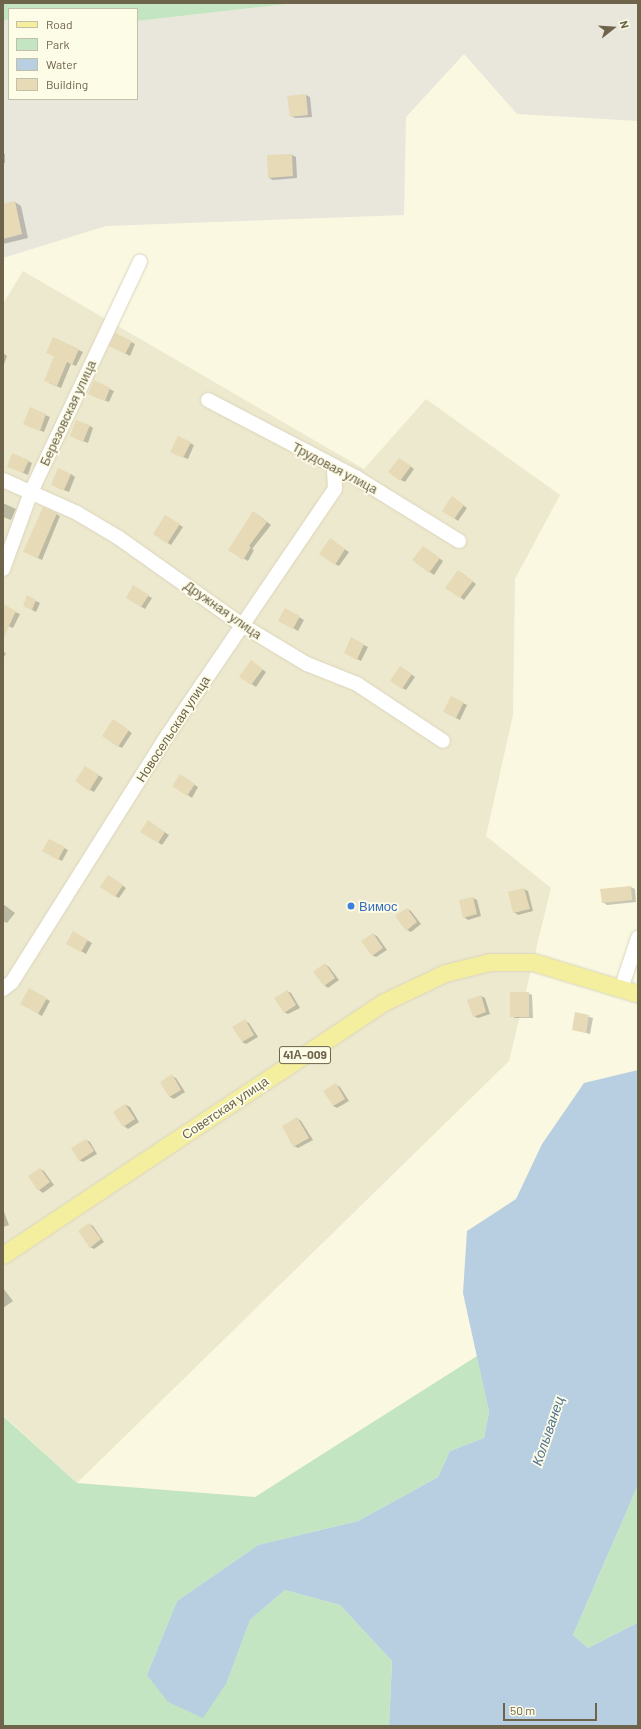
<!DOCTYPE html>
<meta charset="utf-8">
<style>
body{margin:0}
#map{position:relative;width:641px;height:1729px;overflow:hidden;background:#faf8e1;font-family:Barlow,sans-serif}
div>[style]{position:absolute}
.residential>*{inset:0;background:#ede9ce}
.industrial>*{inset:0;background:#e9e6dc}
.green>*{inset:0;background:#c4e5c2}
.water>*{inset:0;background:#b8cee1}
.shadow>*{inset:0;background:#0003}
.building>*{inset:0;background:#e7dab7}
.roads{filter:drop-shadow(0 0 1px #dad4bc) drop-shadow(0 0 1px #dad4bc)}
.minor>*{height:14px;margin:-7px;padding:0 7px;transform-origin:7px;border-radius:7px;background:#fff}
.major>*{height:17px;margin:-8.5px;padding:0 8.5px;transform-origin:8.5px;border-radius:8.5px;background:#f3ef9f}
.dots>*{width:11px;height:11px;translate:-50% -50%;box-sizing:border-box;border:2px solid #fdfce7;border-radius:50%}
span{translate:-50% -50%;white-space:nowrap;text-align:center;line-height:1.15;-webkit-text-stroke:3.5px #fdfce7;paint-order:stroke}
.shield-label span{padding:1px 3px;background:#fdfce7;border:1px solid;border-radius:3px;-webkit-text-stroke-width:0}
.shield-label{font-size:12px;color:#6e634b;font-weight:700}
.street-label{font-size:13px;color:#6e634b}
.shop-label{font-size:13px;color:#366cbe}
.left{translate:0 -50%;text-align:left}
.water-label{font-size:14px;color:#507294;font-style:italic}
.frame{position:absolute;inset:0;border:4px solid #6e634b;pointer-events:none}
.legend{position:absolute;left:8px;top:8px;width:130px;height:92px;box-sizing:border-box;background:#fdfce7;border:1px solid #c4bfa9;margin:0;padding:5px 7px;list-style:none;font-size:12px;color:#6e634b}
.legend li{display:flex;align-items:center;gap:8px;height:20px}
.legend b{width:20px;border:1px solid #c4bfa9}
.north{position:absolute;left:593px;top:8px;width:40px;height:40px;-webkit-text-stroke:3px #fdfce7;paint-order:stroke;rotate:73deg;font-size:11px;font-weight:700;line-height:16px;text-align:center;color:#6e634b}
.north::after{content:'';display:block;margin:auto;width:14px;height:18px;background:#6e634b;clip-path:polygon(50% 0,100% 100%,50% 72%,0 100%)}
.scale{position:absolute;left:503px;top:1703px;width:94px;height:18px;box-sizing:border-box;border:2px solid #6e634b;border-top:0;padding-left:5px;font-size:12px;line-height:14px;white-space:nowrap;color:#6e634b;-webkit-text-stroke:3px #fdfce7;paint-order:stroke}
</style>
<div id="map">
<div class="residential">
<i style="clip-path:polygon(23px 271px,364px 469px,426px 399px,560px 495px,515px 579px,513px 715px,486px 836px,551px 888px,509px 1061px,77px 1483px,3px 1415px,3px 304px)"></i>
</div>
<div class="industrial">
<i style="clip-path:polygon(296px 3px,638px 3px,638px 121px,517px 114px,464px 54px,406px 117px,404px 215px,106px 226px,3px 258px,3px 21px,9px 19px,9px 99px,137px 99px,137px 21px)"></i>
</div>
<div class="green">
<i style="clip-path:polygon(3px 3px,296px 3px,137px 21px,137px 9px,9px 9px,9px 19px,3px 21px)"></i>
<i style="clip-path:polygon(477px 1356px,489px 1412px,484px 1438px,450px 1451px,438px 1477px,358px 1521px,258px 1545px,177px 1601px,147px 1675px,227px 1682px,250px 1620px,285px 1590px,340px 1605px,392px 1661px,389px 1726px,3px 1726px,3px 1416px,77px 1483px,255px 1497px)"></i>
<i style="clip-path:polygon(638px 1485px,637px 1623px,588px 1648px,573px 1635px)"></i>
</div>
<div class="water">
<i style="clip-path:polygon(638px 1070px,638px 1485px,573px 1635px,588px 1648px,637px 1623px,638px 1612px,638px 1726px,389px 1726px,392px 1661px,340px 1605px,285px 1590px,250px 1620px,227px 1682px,203px 1718px,168px 1702px,147px 1675px,177px 1601px,258px 1545px,358px 1521px,438px 1477px,450px 1451px,484px 1438px,489px 1412px,463px 1293px,467px 1231px,516px 1199px,542px 1144px,584px 1083px)"></i>
</div>
<div class="shadow">
<i style="clip-path:polygon(306px 95px,310px 97px,312px 117px,295px 118px,291px 116px)"></i>
<i style="clip-path:polygon(3px 153px,5px 154px,5px 163px,3px 163px)"></i>
<i style="clip-path:polygon(292px 155px,296px 157px,297px 178px,273px 180px,269px 178px)"></i>
<i style="clip-path:polygon(15px 202px,21px 206px,28px 238px,3px 244px,3px 205px)"></i>
<i style="clip-path:polygon(54px 339px,83px 352px,76px 366px,71px 364px,61px 388px,49px 383px,55px 356px,51px 355px)"></i>
<i style="clip-path:polygon(131px 342px,135px 344px,130px 356px,115px 348px)"></i>
<i style="clip-path:polygon(3px 353px,7px 356px,3px 367px)"></i>
<i style="clip-path:polygon(94px 382px,114px 391px,109px 402px,93px 396px)"></i>
<i style="clip-path:polygon(31px 409px,50px 417px,44px 432px,28px 426px)"></i>
<i style="clip-path:polygon(90px 426px,93px 428px,88px 443px,75px 438px)"></i>
<i style="clip-path:polygon(190px 443px,194px 445px,188px 459px,175px 454px)"></i>
<i style="clip-path:polygon(28px 461px,32px 463px,28px 475px,12px 468px)"></i>
<i style="clip-path:polygon(403px 461px,414px 469px,405px 482px,401px 480px)"></i>
<i style="clip-path:polygon(71px 474px,75px 477px,69px 492px,56px 487px)"></i>
<i style="clip-path:polygon(456px 500px,467px 508px,458px 521px,454px 518px)"></i>
<i style="clip-path:polygon(3px 503px,16px 509px,11px 520px,3px 517px)"></i>
<i style="clip-path:polygon(56px 514px,60px 516px,42px 560px,29px 554px)"></i>
<i style="clip-path:polygon(257px 514px,271px 525px,252px 549px,254px 550px,248px 561px,230px 550px)"></i>
<i style="clip-path:polygon(166px 516px,183px 527px,171px 545px,154px 534px)"></i>
<i style="clip-path:polygon(334px 542px,349px 552px,339px 566px,335px 564px)"></i>
<i style="clip-path:polygon(427px 549px,443px 561px,434px 575px,413px 560px)"></i>
<i style="clip-path:polygon(462px 573px,476px 584px,464px 600px,447px 587px)"></i>
<i style="clip-path:polygon(133px 587px,152px 598px,145px 609px,127px 598px)"></i>
<i style="clip-path:polygon(28px 597px,40px 603px,36px 612px,28px 608px)"></i>
<i style="clip-path:polygon(3px 607px,20px 614px,13px 628px,3px 624px)"></i>
<i style="clip-path:polygon(285px 609px,304px 620px,298px 631px,279px 620px)"></i>
<i style="clip-path:polygon(352px 639px,368px 647px,361px 661px,349px 655px)"></i>
<i style="clip-path:polygon(3px 652px,6px 653px,3px 659px)"></i>
<i style="clip-path:polygon(255px 664px,266px 672px,256px 687px,241px 677px)"></i>
<i style="clip-path:polygon(404px 669px,415px 677px,406px 690px,402px 688px)"></i>
<i style="clip-path:polygon(463px 703px,467px 705px,460px 720px,448px 714px)"></i>
<i style="clip-path:polygon(117px 723px,132px 733px,122px 748px,118px 746px)"></i>
<i style="clip-path:polygon(89px 769px,103px 778px,94px 792px,90px 790px)"></i>
<i style="clip-path:polygon(180px 776px,198px 787px,192px 798px,174px 786px)"></i>
<i style="clip-path:polygon(152px 824px,169px 835px,162px 845px,142px 831px)"></i>
<i style="clip-path:polygon(49px 840px,68px 850px,62px 861px,43px 851px)"></i>
<i style="clip-path:polygon(112px 878px,126px 888px,119px 898px,115px 896px)"></i>
<i style="clip-path:polygon(631px 887px,635px 889px,636px 902px,607px 905px,603px 902px)"></i>
<i style="clip-path:polygon(524px 889px,528px 891px,533px 911px,518px 915px,514px 912px,509px 892px)"></i>
<i style="clip-path:polygon(473px 898px,477px 900px,481px 916px,468px 920px,464px 917px)"></i>
<i style="clip-path:polygon(3px 904px,15px 913px,7px 923px,3px 921px)"></i>
<i style="clip-path:polygon(407px 909px,411px 911px,421px 924px,411px 932px,407px 930px)"></i>
<i style="clip-path:polygon(73px 932px,92px 943px,86px 954px,67px 943px)"></i>
<i style="clip-path:polygon(373px 934px,377px 936px,387px 950px,376px 957px,372px 955px)"></i>
<i style="clip-path:polygon(325px 964px,329px 967px,339px 980px,328px 988px,324px 985px)"></i>
<i style="clip-path:polygon(29px 989px,50px 1001px,42px 1016px,21px 1004px)"></i>
<i style="clip-path:polygon(287px 991px,291px 993px,300px 1008px,288px 1014px,284px 1012px)"></i>
<i style="clip-path:polygon(528px 993px,532px 995px,533px 1018px,515px 1018px,511px 1016px)"></i>
<i style="clip-path:polygon(481px 996px,485px 998px,490px 1014px,478px 1018px,474px 1016px)"></i>
<i style="clip-path:polygon(576px 1013px,593px 1018px,590px 1034px,573px 1029px)"></i>
<i style="clip-path:polygon(245px 1021px,249px 1023px,258px 1037px,246px 1044px,242px 1042px)"></i>
<i style="clip-path:polygon(172px 1076px,176px 1078px,185px 1092px,174px 1099px,170px 1097px)"></i>
<i style="clip-path:polygon(336px 1085px,340px 1087px,349px 1101px,337px 1108px,333px 1106px)"></i>
<i style="clip-path:polygon(126px 1105px,130px 1107px,139px 1122px,128px 1129px,124px 1126px)"></i>
<i style="clip-path:polygon(297px 1118px,301px 1121px,313px 1140px,298px 1148px,294px 1146px)"></i>
<i style="clip-path:polygon(86px 1140px,90px 1142px,97px 1154px,83px 1162px,79px 1160px)"></i>
<i style="clip-path:polygon(40px 1169px,44px 1171px,54px 1185px,43px 1193px,39px 1190px)"></i>
<i style="clip-path:polygon(3px 1209px,9px 1225px,3px 1227px)"></i>
<i style="clip-path:polygon(89px 1224px,93px 1226px,104px 1242px,94px 1249px,90px 1247px)"></i>
<i style="clip-path:polygon(3px 1288px,13px 1301px,3px 1308px)"></i>
</div>
<div class="building">
<i style="clip-path:polygon(306px 94px,308px 115px,290px 117px,287px 96px)"></i>
<i style="clip-path:polygon(292px 154px,293px 176px,268px 178px,267px 155px)"></i>
<i style="clip-path:polygon(15px 201px,22px 234px,3px 239px,3px 204px)"></i>
<i style="clip-path:polygon(115px 333px,132px 341px,125px 354px,109px 346px)"></i>
<i style="clip-path:polygon(53px 337px,79px 349px,72px 365px,67px 362px,57px 386px,44px 381px,54px 356px,46px 353px)"></i>
<i style="clip-path:polygon(94px 380px,110px 388px,105px 401px,88px 394px)"></i>
<i style="clip-path:polygon(30px 407px,46px 414px,40px 431px,23px 424px)"></i>
<i style="clip-path:polygon(76px 420px,90px 425px,83px 442px,70px 436px)"></i>
<i style="clip-path:polygon(178px 436px,191px 442px,183px 458px,170px 452px)"></i>
<i style="clip-path:polygon(12px 453px,29px 460px,23px 473px,7px 467px)"></i>
<i style="clip-path:polygon(399px 458px,411px 466px,400px 481px,388px 472px)"></i>
<i style="clip-path:polygon(58px 468px,71px 474px,64px 490px,51px 485px)"></i>
<i style="clip-path:polygon(452px 496px,464px 505px,454px 519px,442px 511px)"></i>
<i style="clip-path:polygon(43px 507px,57px 513px,38px 558px,23px 552px)"></i>
<i style="clip-path:polygon(253px 511px,267px 522px,249px 546px,251px 547px,243px 560px,228px 550px)"></i>
<i style="clip-path:polygon(165px 515px,180px 524px,167px 544px,153px 534px)"></i>
<i style="clip-path:polygon(330px 538px,345px 549px,335px 565px,319px 554px)"></i>
<i style="clip-path:polygon(423px 546px,440px 558px,429px 573px,412px 560px)"></i>
<i style="clip-path:polygon(458px 570px,473px 581px,460px 598px,445px 588px)"></i>
<i style="clip-path:polygon(133px 585px,149px 595px,141px 607px,126px 598px)"></i>
<i style="clip-path:polygon(27px 595px,36px 600px,32px 610px,23px 606px)"></i>
<i style="clip-path:polygon(3px 604px,16px 611px,3px 639px)"></i>
<i style="clip-path:polygon(285px 608px,300px 616px,293px 629px,278px 621px)"></i>
<i style="clip-path:polygon(351px 637px,364px 644px,357px 660px,344px 653px)"></i>
<i style="clip-path:polygon(251px 660px,263px 669px,251px 685px,239px 677px)"></i>
<i style="clip-path:polygon(400px 666px,412px 674px,402px 689px,390px 681px)"></i>
<i style="clip-path:polygon(451px 696px,464px 702px,456px 718px,443px 712px)"></i>
<i style="clip-path:polygon(113px 719px,129px 730px,118px 747px,102px 736px)"></i>
<i style="clip-path:polygon(85px 766px,99px 775px,89px 791px,75px 781px)"></i>
<i style="clip-path:polygon(180px 774px,195px 784px,187px 796px,172px 786px)"></i>
<i style="clip-path:polygon(148px 820px,165px 832px,158px 843px,140px 832px)"></i>
<i style="clip-path:polygon(49px 839px,65px 847px,58px 860px,42px 851px)"></i>
<i style="clip-path:polygon(108px 875px,123px 885px,115px 897px,100px 887px)"></i>
<i style="clip-path:polygon(631px 886px,632px 900px,602px 903px,600px 889px)"></i>
<i style="clip-path:polygon(524px 888px,530px 909px,513px 913px,508px 892px)"></i>
<i style="clip-path:polygon(473px 897px,477px 914px,463px 918px,459px 900px)"></i>
<i style="clip-path:polygon(407px 908px,417px 922px,406px 931px,395px 916px)"></i>
<i style="clip-path:polygon(73px 931px,88px 940px,81px 952px,66px 944px)"></i>
<i style="clip-path:polygon(373px 933px,383px 948px,372px 956px,361px 941px)"></i>
<i style="clip-path:polygon(325px 963px,335px 978px,324px 986px,313px 972px)"></i>
<i style="clip-path:polygon(29px 988px,47px 998px,38px 1014px,20px 1004px)"></i>
<i style="clip-path:polygon(287px 990px,296px 1005px,284px 1013px,274px 998px)"></i>
<i style="clip-path:polygon(510px 992px,529px 992px,529px 1017px,510px 1017px)"></i>
<i style="clip-path:polygon(481px 995px,486px 1012px,473px 1017px,467px 1000px)"></i>
<i style="clip-path:polygon(575px 1012px,589px 1015px,586px 1033px,572px 1030px)"></i>
<i style="clip-path:polygon(245px 1019px,254px 1035px,242px 1042px,232px 1027px)"></i>
<i style="clip-path:polygon(172px 1074px,181px 1090px,169px 1097px,160px 1082px)"></i>
<i style="clip-path:polygon(336px 1083px,345px 1099px,333px 1106px,323px 1091px)"></i>
<i style="clip-path:polygon(125px 1104px,135px 1119px,123px 1127px,113px 1112px)"></i>
<i style="clip-path:polygon(297px 1117px,309px 1138px,293px 1147px,282px 1126px)"></i>
<i style="clip-path:polygon(86px 1139px,94px 1151px,79px 1161px,71px 1148px)"></i>
<i style="clip-path:polygon(40px 1168px,50px 1182px,38px 1191px,28px 1176px)"></i>
<i style="clip-path:polygon(89px 1223px,101px 1239px,90px 1248px,78px 1231px)"></i>
</div>
<div class="roads">
<div class="minor">
<i style="left:208px;top:400px;width:168px;rotate:27.6deg"></i>
<i style="left:357px;top:478px;width:120px;rotate:31.7deg"></i>
<i style="left:3px;top:480px;width:81px;rotate:24deg"></i>
<i style="left:77px;top:513px;width:49px;rotate:30.8deg"></i>
<i style="left:119px;top:538px;width:151px;rotate:35.3deg"></i>
<i style="left:242px;top:625px;width:76px;rotate:31deg"></i>
<i style="left:307px;top:664px;width:54px;rotate:21.8deg"></i>
<i style="left:357px;top:684px;width:103px;rotate:33.5deg"></i>
<i style="left:3px;top:569px;width:82px;rotate:-70deg"></i>
<i style="left:31px;top:492px;width:255px;rotate:-64.7deg"></i>
<i style="left:3px;top:989px;width:11px;rotate:-38deg"></i>
<i style="left:12px;top:982px;width:291px;rotate:-57.8deg"></i>
<i style="left:167px;top:736px;width:299px;rotate:-55.8deg"></i>
<i style="left:335px;top:489px;width:22px;rotate:-93deg"></i>
<i style="left:621px;top:989px;width:54px;rotate:-71.6deg"></i>
</div>
<div class="major">
<i style="left:3px;top:1255px;width:457px;rotate:-33.6deg"></i>
<i style="left:384px;top:1002px;width:68px;rotate:-25.4deg"></i>
<i style="left:445px;top:973px;width:46px;rotate:-13.7deg"></i>
<i style="left:490px;top:962px;width:43px"></i>
<i style="left:533px;top:962px;width:110px;rotate:16.9deg"></i>
</div>
</div>
<div class="dots">
<i style="left:351px;top:906px;background:#3f7fe0"></i>
</div>
<div class="shield-label">
<span style="left:305px;top:1055px">41А-009</span>
</div>
<div class="street-label">
<span style="left:68px;top:413px;rotate:-65deg">Березовская улица</span>
<span style="left:335px;top:468px;rotate:28deg">Трудовая улица</span>
<span style="left:223px;top:610px;rotate:35deg">Дружная улица</span>
<span style="left:173px;top:729px;rotate:-57deg">Новосельская улица</span>
<span style="left:225px;top:1108px;rotate:-34deg">Советская улица</span>
</div>
<div class="shop-label">
<span class="left" style="left:359px;top:906px">Вимос</span>
</div>
<div class="water-label">
<span style="left:548px;top:1431px;rotate:-71deg">Колыванец</span>
</div>
<div class="frame"></div>
<ul class="legend">
<li><b style="height:5px;background:#f3ef9f"></b>Road</li>
<li><b style="height:11px;background:#c4e5c2"></b>Park</li>
<li><b style="height:11px;background:#b8cee1"></b>Water</li>
<li><b style="height:11px;background:#e7dab7"></b>Building</li>
</ul>
<div class="north">N</div>
<div class="scale">50 m</div>
</div>
